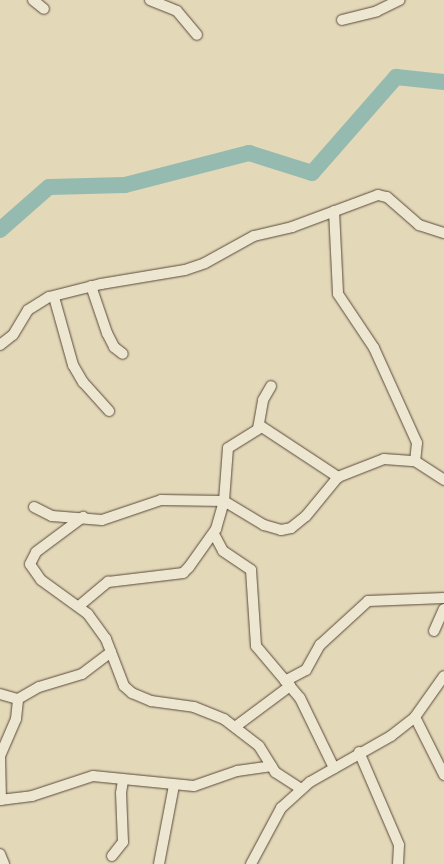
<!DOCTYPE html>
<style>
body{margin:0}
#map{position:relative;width:444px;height:864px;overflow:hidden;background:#e3d8b8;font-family:"Libre Bodoni",serif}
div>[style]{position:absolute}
.river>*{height:16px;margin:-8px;padding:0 8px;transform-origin:8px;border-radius:8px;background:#95bab0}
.roads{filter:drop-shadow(0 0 1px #5b4a3c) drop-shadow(0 0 1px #5b4a3c)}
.minor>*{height:10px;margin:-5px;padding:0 5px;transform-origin:5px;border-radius:5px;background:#ede6d1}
span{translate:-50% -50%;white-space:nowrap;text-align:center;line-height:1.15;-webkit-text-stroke:5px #ede6d1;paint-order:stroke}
</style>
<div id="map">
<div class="river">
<i style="left:0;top:230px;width:65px;rotate:-41.3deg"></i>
<i style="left:49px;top:187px;width:76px;rotate:-1.5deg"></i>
<i style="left:125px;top:185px;width:128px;rotate:-14.5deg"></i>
<i style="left:249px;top:153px;width:66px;rotate:17.6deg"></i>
<i style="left:312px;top:173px;width:128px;rotate:-48.8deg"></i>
<i style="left:396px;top:77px;width:48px;rotate:5.9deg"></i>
</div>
<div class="roads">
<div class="minor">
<i style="left:33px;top:0;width:14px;rotate:39deg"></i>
<i style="left:150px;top:0;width:29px;rotate:22deg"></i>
<i style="left:177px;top:11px;width:31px;rotate:50deg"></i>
<i style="left:342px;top:20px;width:36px;rotate:-14deg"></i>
<i style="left:377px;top:11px;width:25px;rotate:-26deg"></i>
<i style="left:334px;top:211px;width:83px;rotate:87.2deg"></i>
<i style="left:338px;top:294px;width:65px;rotate:56.3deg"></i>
<i style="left:374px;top:348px;width:104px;rotate:65.6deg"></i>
<i style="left:417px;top:443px;width:18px;rotate:96deg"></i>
<i style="left:91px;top:286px;width:50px;rotate:71.2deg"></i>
<i style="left:107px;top:333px;width:16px;rotate:63deg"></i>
<i style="left:114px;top:347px;width:11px;rotate:38deg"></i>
<i style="left:54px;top:297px;width:71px;rotate:74.4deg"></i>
<i style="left:73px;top:365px;width:20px;rotate:60deg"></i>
<i style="left:83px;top:382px;width:39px;rotate:48deg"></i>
<i style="left:0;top:345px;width:16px;rotate:-38deg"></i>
<i style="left:13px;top:335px;width:29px;rotate:-59deg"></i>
<i style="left:28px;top:310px;width:25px;rotate:-32deg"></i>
<i style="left:49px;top:297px;width:54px;rotate:-14deg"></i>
<i style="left:101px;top:284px;width:85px;rotate:-9.5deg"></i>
<i style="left:185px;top:270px;width:21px;rotate:-19deg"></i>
<i style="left:205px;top:263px;width:56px;rotate:-28.9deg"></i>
<i style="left:254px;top:236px;width:39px;rotate:-13deg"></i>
<i style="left:292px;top:227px;width:92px;rotate:-20.4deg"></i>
<i style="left:378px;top:195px;width:9px;rotate:13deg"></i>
<i style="left:387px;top:197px;width:43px;rotate:41.2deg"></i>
<i style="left:419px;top:225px;width:26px;rotate:18deg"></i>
<i style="left:259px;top:425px;width:95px;rotate:33.4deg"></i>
<i style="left:34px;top:507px;width:20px;rotate:27deg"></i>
<i style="left:52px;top:516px;width:50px;rotate:4.6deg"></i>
<i style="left:102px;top:520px;width:62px;rotate:-18.7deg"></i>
<i style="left:161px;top:500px;width:63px;rotate:0.9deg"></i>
<i style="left:224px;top:501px;width:47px;rotate:31deg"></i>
<i style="left:264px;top:525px;width:18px;rotate:16deg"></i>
<i style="left:281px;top:530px;width:10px;rotate:-11deg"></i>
<i style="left:291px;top:528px;width:19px;rotate:-39deg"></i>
<i style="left:306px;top:516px;width:50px;rotate:-50.6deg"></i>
<i style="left:338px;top:477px;width:49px;rotate:-21.4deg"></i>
<i style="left:384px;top:459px;width:31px;rotate:4deg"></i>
<i style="left:415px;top:461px;width:35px;rotate:33deg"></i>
<i style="left:214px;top:534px;width:19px;rotate:62deg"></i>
<i style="left:223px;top:551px;width:34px;rotate:34deg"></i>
<i style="left:251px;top:570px;width:76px;rotate:86.2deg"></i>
<i style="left:256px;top:646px;width:68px;rotate:49.8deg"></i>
<i style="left:300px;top:698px;width:78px;rotate:64.1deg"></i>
<i style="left:79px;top:606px;width:38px;rotate:-40deg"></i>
<i style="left:108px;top:582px;width:76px;rotate:-6.8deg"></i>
<i style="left:183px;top:573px;width:8px;rotate:-45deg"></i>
<i style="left:189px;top:567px;width:47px;rotate:-54.6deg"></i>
<i style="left:216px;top:529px;width:29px;rotate:-74deg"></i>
<i style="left:224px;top:501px;width:53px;rotate:-85.7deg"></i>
<i style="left:228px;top:448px;width:36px;rotate:-32deg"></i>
<i style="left:258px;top:429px;width:29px;rotate:-80deg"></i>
<i style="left:263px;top:400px;width:16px;rotate:-60deg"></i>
<i style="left:434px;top:631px;width:24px;rotate:-66deg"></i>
<i style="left:111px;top:652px;width:36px;rotate:69deg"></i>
<i style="left:124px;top:686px;width:11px;rotate:41deg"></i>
<i style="left:132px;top:693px;width:21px;rotate:23deg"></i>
<i style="left:151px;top:701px;width:43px;rotate:7.9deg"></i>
<i style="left:194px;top:707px;width:32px;rotate:22deg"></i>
<i style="left:224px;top:719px;width:44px;rotate:37.6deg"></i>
<i style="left:259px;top:746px;width:31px;rotate:58deg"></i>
<i style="left:275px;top:772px;width:31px;rotate:33deg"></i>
<i style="left:285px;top:681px;width:24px;rotate:-28deg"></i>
<i style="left:306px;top:670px;width:29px;rotate:-61deg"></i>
<i style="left:320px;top:645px;width:65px;rotate:-42.5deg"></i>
<i style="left:368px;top:601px;width:76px;rotate:-2.3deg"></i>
<i style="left:0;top:694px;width:19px;rotate:16deg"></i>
<i style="left:415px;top:717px;width:65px;rotate:63.4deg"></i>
<i style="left:235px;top:727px;width:69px;rotate:-36.7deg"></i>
<i style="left:359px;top:752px;width:101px;rotate:66.7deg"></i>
<i style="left:399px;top:845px;width:19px;rotate:93deg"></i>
<i style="left:0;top:800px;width:32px;rotate:-7deg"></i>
<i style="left:32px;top:796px;width:64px;rotate:-18.2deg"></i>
<i style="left:93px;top:776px;width:101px;rotate:5.7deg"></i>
<i style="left:194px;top:786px;width:46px;rotate:-19.2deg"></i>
<i style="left:237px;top:771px;width:35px;rotate:-8deg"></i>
<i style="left:1px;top:800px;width:44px;rotate:-91.3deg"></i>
<i style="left:0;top:756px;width:40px;rotate:-66.6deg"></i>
<i style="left:16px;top:719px;width:20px;rotate:-84deg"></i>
<i style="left:18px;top:699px;width:24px;rotate:-30deg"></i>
<i style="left:39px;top:687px;width:45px;rotate:-16.8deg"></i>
<i style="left:82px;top:674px;width:36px;rotate:-37deg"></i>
<i style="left:111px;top:652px;width:14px;rotate:-111deg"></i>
<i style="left:106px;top:639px;width:31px;rotate:-126deg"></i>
<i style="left:88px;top:614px;width:58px;rotate:-144.1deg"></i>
<i style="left:41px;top:580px;width:19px;rotate:-125deg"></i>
<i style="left:30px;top:564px;width:13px;rotate:-63deg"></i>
<i style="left:36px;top:552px;width:59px;rotate:-36.7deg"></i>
<i style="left:0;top:854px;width:11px;rotate:68deg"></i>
<i style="left:112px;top:856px;width:18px;rotate:-52deg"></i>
<i style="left:123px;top:842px;width:49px;rotate:-92.3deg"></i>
<i style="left:121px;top:793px;width:13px;rotate:-81deg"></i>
<i style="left:159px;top:864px;width:80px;rotate:-79.2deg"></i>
<i style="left:251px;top:864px;width:64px;rotate:-61.8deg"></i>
<i style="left:281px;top:808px;width:39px;rotate:-42deg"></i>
<i style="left:310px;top:782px;width:93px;rotate:-29.6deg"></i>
<i style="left:391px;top:736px;width:31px;rotate:-38deg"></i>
<i style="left:415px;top:717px;width:50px;rotate:-54.7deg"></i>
</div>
</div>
</div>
